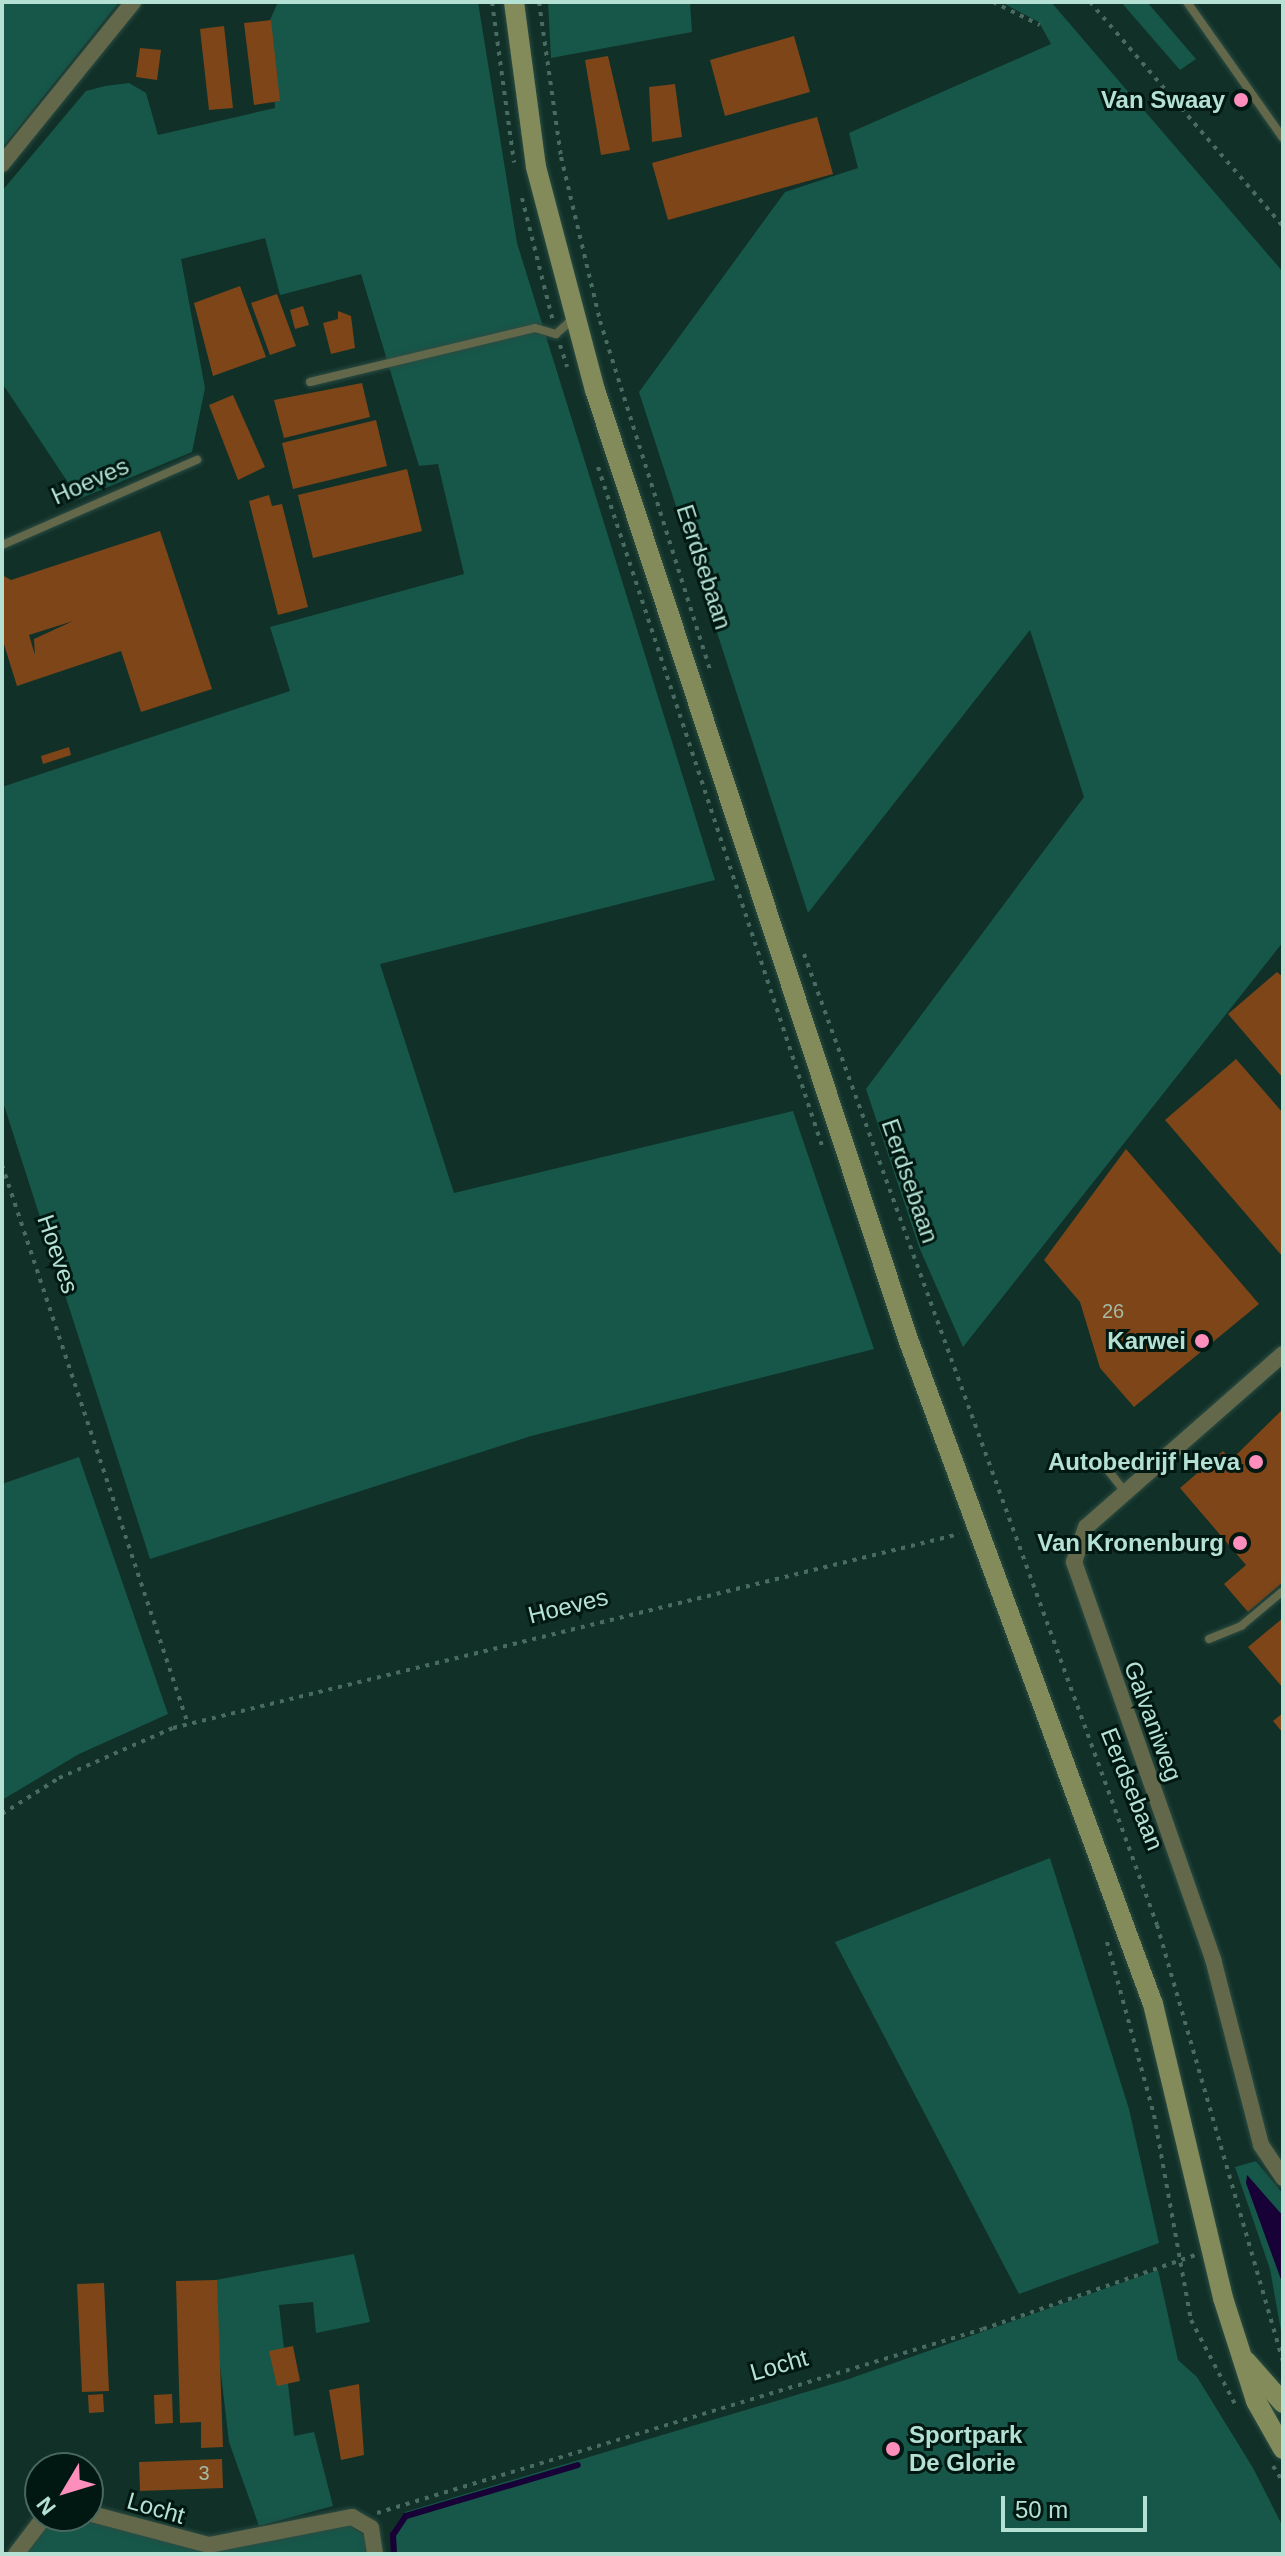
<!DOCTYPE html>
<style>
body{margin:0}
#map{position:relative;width:1285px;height:2556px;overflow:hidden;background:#113028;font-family:Helvetica,sans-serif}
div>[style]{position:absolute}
.green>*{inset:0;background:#165749}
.water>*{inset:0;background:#170136}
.stream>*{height:6px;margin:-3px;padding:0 3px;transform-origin:3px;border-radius:3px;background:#170136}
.building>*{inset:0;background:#7e4518}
.path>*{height:4px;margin-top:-2px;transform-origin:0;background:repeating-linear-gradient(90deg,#486c62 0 4px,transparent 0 10px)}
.roads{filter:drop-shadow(0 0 2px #2b4c43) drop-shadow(0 0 2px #2b4c43)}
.lane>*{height:8px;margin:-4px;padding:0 4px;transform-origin:4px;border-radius:4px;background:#64684a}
.street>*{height:16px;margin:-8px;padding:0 8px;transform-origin:8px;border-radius:8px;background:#64684a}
.secondary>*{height:20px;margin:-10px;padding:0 10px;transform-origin:10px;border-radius:10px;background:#848b5b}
.dots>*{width:22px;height:22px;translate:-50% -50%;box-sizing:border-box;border:4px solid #001811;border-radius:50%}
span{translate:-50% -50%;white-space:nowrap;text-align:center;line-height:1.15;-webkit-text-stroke:6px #001811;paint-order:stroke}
.number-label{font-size:20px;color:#a6baa4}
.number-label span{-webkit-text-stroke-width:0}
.poi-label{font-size:24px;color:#b4e1d3;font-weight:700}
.right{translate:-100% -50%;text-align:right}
.left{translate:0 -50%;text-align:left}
.street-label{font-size:24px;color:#b4e1d3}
.frame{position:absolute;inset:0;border:4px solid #b4e1d3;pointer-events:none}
.north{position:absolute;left:24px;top:2452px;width:80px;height:80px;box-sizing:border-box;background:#001811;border:2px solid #48685f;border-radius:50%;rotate:232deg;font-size:22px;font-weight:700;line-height:32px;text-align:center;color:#b4e1d3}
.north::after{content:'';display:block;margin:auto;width:28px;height:36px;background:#fe8ebc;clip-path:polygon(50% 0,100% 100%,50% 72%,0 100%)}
.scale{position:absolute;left:1001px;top:2496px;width:146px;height:36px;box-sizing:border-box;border:4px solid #b4e1d3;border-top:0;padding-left:10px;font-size:24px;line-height:28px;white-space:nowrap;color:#b4e1d3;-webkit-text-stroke:6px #001811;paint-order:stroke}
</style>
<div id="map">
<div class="green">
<i style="clip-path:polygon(2px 2px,119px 2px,2px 148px)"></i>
<i style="clip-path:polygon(278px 2px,478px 2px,517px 243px,715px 880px,380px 964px,454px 1193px,793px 1111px,874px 1349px,531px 1436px,150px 1559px,2px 1099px,2px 787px,290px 691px,270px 627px,464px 574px,438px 464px,419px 466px,361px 274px,280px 295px,265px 238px,181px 259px,205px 388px,192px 452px,79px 499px,2px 383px,2px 191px,86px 91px,105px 86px,129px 83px,146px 93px,158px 135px,275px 108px,270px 20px)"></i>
<i style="clip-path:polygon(548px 2px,690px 2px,692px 32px,551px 58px)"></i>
<i style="clip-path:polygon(1001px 2px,1051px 2px,1283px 272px,1283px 942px,963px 1347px,919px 1247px,866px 1089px,1084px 797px,1030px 630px,808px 913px,639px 392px,785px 192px,858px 168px,849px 133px,1051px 44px,1039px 22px)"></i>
<i style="clip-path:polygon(1121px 2px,1147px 2px,1196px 59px,1180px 70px)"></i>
<i style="clip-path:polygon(79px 1457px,168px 1714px,79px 1754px,2px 1800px,2px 1484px)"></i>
<i style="clip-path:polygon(1050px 1858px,1129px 2109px,1159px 2243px,1019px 2294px,835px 1942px)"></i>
<i style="clip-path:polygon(1256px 2161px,1283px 2194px,1283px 2216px,1248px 2176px,1283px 2285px,1283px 2342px,1270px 2269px,1235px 2167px)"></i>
<i style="clip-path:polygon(354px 2254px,370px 2322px,316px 2333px,313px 2302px,279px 2305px,294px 2436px,314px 2432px,333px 2506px,259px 2526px,229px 2442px,210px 2281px)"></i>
<i style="clip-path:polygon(1158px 2270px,1178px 2360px,1197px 2377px,1253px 2468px,1281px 2523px,1282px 2554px,392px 2554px,391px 2536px,405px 2512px,846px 2380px)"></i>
<i style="clip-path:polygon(69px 2517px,208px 2551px,349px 2525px,365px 2536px,366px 2554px,23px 2554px,47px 2523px)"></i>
</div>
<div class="water">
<i style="clip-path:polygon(1247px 2175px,1283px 2216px,1283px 2285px,1246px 2183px)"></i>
</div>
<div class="stream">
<i style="left:394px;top:2554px;width:19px;rotate:-93deg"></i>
<i style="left:393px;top:2535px;width:23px;rotate:-56deg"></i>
<i style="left:406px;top:2516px;width:179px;rotate:-16.5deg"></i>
</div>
<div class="building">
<i style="clip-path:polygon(271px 20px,280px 101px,254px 105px,244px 23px)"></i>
<i style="clip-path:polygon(224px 26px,233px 108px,209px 110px,200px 29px)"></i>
<i style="clip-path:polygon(794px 36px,810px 92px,725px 116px,710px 60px)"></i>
<i style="clip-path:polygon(140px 48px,161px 50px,157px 80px,136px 77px)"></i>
<i style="clip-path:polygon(608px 56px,630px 150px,601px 155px,585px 60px)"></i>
<i style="clip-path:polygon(675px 84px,682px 137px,652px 142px,649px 87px)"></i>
<i style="clip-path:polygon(817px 117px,833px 174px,668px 220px,652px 163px)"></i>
<i style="clip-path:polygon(240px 286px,266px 357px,213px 376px,194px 303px)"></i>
<i style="clip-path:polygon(277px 294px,296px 346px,270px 355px,251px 303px)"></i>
<i style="clip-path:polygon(303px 306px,309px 325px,295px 329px,290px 310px)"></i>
<i style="clip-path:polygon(338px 311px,351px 316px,355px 348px,331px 354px,323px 323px,338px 319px)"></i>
<i style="clip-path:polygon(362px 383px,370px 417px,284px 438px,274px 400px)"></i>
<i style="clip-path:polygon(233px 395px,265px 467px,238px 480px,209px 405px)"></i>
<i style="clip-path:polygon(376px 420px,387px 466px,293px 489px,282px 443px)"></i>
<i style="clip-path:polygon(407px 469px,422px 531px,313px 558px,298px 495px)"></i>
<i style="clip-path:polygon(269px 495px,272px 506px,282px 504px,308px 607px,278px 615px,249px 501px)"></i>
<i style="clip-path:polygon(evenodd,160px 531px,212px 689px,141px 712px,121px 651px,17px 686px,2px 638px,2px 575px,11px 580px,160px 531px,73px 621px,34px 639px,35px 655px,29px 635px,73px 621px)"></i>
<i style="clip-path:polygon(69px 747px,71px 755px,43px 764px,41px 756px)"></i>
<i style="clip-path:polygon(1277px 972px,1283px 977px,1283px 1078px,1228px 1014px)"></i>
<i style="clip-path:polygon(1236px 1059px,1283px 1113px,1283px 1257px,1165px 1120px)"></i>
<i style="clip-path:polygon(1126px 1149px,1259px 1304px,1134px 1407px,1100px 1368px,1080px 1302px,1044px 1260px)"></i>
<i style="clip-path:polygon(1283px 1409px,1283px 1582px,1248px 1612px,1224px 1584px,1246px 1565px,1180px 1488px,1223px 1451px,1231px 1460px)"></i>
<i style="clip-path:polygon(1283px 1618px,1283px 1688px,1248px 1647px)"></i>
<i style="clip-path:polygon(1283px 1713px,1283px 1733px,1273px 1721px)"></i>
<i style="clip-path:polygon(217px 2280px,223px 2447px,201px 2448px,201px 2422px,180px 2423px,176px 2281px)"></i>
<i style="clip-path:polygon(104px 2283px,109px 2391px,82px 2392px,77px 2284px)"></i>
<i style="clip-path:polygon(293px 2346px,300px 2381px,277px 2386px,269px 2351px)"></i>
<i style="clip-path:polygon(359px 2384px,364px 2455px,341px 2460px,329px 2390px)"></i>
<i style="clip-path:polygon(103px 2394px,104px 2412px,89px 2413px,88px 2395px)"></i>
<i style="clip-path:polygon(172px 2394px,173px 2423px,155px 2424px,154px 2395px)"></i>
<i style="clip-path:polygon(222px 2459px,223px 2488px,140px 2491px,139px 2462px)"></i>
</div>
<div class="path">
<i style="left:492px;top:2px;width:162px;rotate:82.2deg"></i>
<i style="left:539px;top:2px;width:157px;rotate:81.9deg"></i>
<i style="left:561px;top:157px;width:169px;rotate:76.6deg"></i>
<i style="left:600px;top:321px;width:368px;rotate:72.5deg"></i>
<i style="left:993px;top:2px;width:52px;rotate:26.1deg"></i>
<i style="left:1090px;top:2px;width:296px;rotate:49.3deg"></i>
<i style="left:522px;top:198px;width:127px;rotate:75.9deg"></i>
<i style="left:560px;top:345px;width:23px;rotate:72deg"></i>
<i style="left:598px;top:467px;width:715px;rotate:71.74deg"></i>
<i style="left:804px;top:954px;width:1033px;rotate:70.02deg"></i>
<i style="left:1157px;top:1925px;width:455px;rotate:73.9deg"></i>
<i style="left:2px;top:1165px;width:589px;rotate:71.6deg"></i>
<i style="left:2px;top:1814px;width:67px;rotate:-32.3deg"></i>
<i style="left:59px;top:1778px;width:124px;rotate:-23.7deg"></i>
<i style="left:173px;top:1728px;width:810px;rotate:-13.86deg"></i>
<i style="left:1107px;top:1942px;width:179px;rotate:74.8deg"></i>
<i style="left:1154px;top:2115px;width:208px;rotate:79.8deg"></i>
<i style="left:1191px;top:2320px;width:95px;rotate:62.4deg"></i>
<i style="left:1273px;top:2466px;width:19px;rotate:58deg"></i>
<i style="left:377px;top:2513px;width:633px;rotate:-16.89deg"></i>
<i style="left:983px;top:2329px;width:225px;rotate:-19.2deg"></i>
</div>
<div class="roads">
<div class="lane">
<i style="left:1187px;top:2px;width:166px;rotate:54.8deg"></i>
<i style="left:310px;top:382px;width:231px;rotate:-13.5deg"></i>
<i style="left:535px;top:328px;width:22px;rotate:16deg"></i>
<i style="left:556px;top:334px;width:25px;rotate:-42deg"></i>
<i style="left:2px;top:545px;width:213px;rotate:-23.6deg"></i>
<i style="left:1104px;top:1465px;width:34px;rotate:52deg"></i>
<i style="left:1209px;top:1639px;width:35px;rotate:-22deg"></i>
<i style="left:1241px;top:1626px;width:55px;rotate:-39.8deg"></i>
</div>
<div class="street">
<i style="left:2px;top:164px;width:208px;rotate:-51deg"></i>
<i style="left:1283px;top:1354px;width:262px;rotate:138.7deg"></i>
<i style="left:1086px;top:1527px;width:37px;rotate:109deg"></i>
<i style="left:1074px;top:1562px;width:421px;rotate:70.7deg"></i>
<i style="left:1213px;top:1959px;width:192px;rotate:75.5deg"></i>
<i style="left:1261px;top:2145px;width:40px;rotate:56deg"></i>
<i style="left:88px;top:2513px;width:125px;rotate:14.8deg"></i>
<i style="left:209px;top:2545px;width:146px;rotate:-11.1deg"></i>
<i style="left:352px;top:2517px;width:22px;rotate:30deg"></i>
<i style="left:371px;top:2528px;width:26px;rotate:81deg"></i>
<i style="left:16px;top:2554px;width:48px;rotate:-52.7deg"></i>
</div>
<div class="secondary">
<i style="left:514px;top:2px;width:166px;rotate:82.4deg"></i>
<i style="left:536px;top:167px;width:231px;rotate:75.2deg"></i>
<i style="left:595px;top:390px;width:999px;rotate:71.75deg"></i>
<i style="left:908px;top:1339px;width:709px;rotate:69.78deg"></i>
<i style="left:1153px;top:2004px;width:302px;rotate:76.6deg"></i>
<i style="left:1223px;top:2298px;width:108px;rotate:72.2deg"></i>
<i style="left:1256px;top:2401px;width:55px;rotate:60.6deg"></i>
<i style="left:1246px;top:2361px;width:56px;rotate:48.6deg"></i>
</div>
</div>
<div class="dots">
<i style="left:1241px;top:100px;background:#fe8ebc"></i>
<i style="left:1202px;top:1341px;background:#fe8ebc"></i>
<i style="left:1256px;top:1462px;background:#fe8ebc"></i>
<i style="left:1240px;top:1543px;background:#fe8ebc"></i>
<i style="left:893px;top:2449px;background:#fe8ebc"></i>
</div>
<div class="number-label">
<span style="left:1113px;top:1311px">26</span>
<span style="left:204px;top:2473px">3</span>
</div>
<div class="poi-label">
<span class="right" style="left:1225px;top:100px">Van Swaay</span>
<span class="right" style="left:1186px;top:1341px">Karwei</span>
<span class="right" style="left:1240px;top:1462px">Autobedrijf Heva</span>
<span class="right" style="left:1224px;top:1543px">Van Kronenburg</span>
<span class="left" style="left:909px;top:2449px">Sportpark<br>De Glorie</span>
</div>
<div class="street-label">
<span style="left:90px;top:481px;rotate:-24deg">Hoeves</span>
<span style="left:704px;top:567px;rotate:72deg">Eerdsebaan</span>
<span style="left:910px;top:1181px;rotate:71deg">Eerdsebaan</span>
<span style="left:58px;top:1254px;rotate:71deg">Hoeves</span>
<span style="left:568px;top:1606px;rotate:-14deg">Hoeves</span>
<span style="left:1153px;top:1721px;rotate:70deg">Galvaniweg</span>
<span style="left:1132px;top:1789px;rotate:68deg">Eerdsebaan</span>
<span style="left:779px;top:2365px;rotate:-16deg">Locht</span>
<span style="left:156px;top:2508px;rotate:16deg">Locht</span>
</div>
<div class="frame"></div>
<div class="north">N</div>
<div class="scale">50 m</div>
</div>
